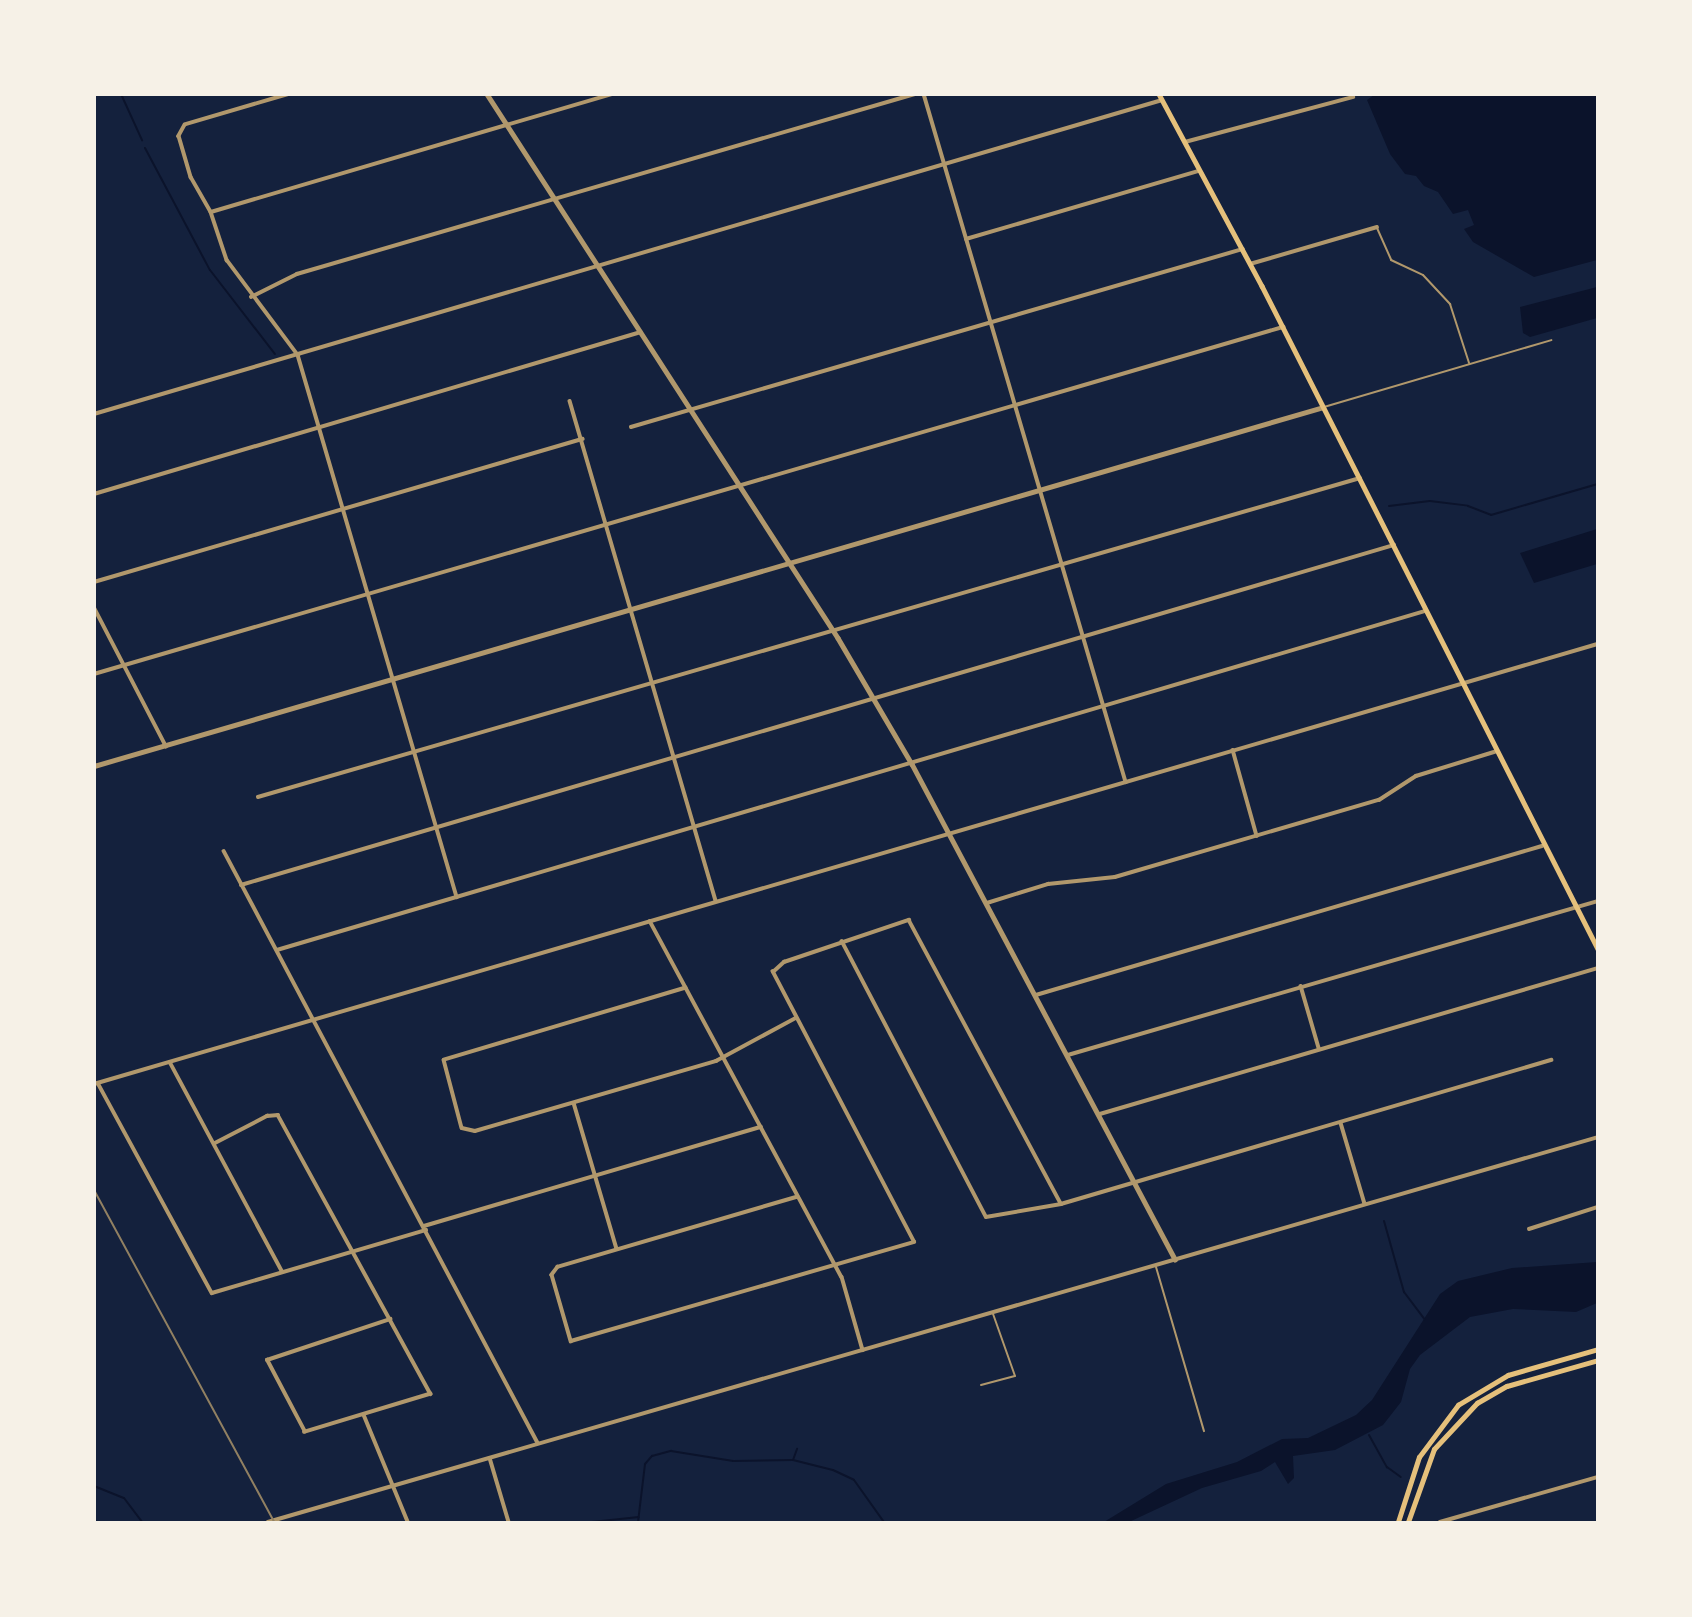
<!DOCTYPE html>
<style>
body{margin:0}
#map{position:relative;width:1692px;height:1617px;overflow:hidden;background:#14213d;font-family:"Golos Text",sans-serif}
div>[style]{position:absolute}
.water>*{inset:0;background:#0b132b}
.stream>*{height:2px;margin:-1px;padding:0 1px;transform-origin:1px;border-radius:1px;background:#0b132b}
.service>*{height:2px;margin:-1px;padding:0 1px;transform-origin:1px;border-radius:1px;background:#b1986c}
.minor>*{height:3.5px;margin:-1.75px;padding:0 1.75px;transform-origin:1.75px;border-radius:1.75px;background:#b1986c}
.tertiary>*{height:4.5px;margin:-2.25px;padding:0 2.25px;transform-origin:2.25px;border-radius:2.25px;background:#b1986c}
.secondary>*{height:4.5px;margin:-2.25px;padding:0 2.25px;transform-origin:2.25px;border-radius:2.25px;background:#e5c07b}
.rail>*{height:2px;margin:-1px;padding:0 1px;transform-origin:1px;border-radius:1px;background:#918062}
span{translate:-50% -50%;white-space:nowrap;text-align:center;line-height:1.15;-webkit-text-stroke:5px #f6f1e7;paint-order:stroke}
.frame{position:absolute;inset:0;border:96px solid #f6f1e7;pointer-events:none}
</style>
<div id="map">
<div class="water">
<i style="clip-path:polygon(1374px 95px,1597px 95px,1597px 260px,1534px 277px,1473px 242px,1464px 229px,1474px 225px,1468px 210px,1453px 214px,1438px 192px,1424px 186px,1416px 176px,1405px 174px,1390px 154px,1367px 100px)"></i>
<i style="clip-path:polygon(1597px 287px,1597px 318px,1530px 337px,1523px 333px,1520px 307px)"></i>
<i style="clip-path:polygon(1597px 529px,1597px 564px,1534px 583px,1520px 553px)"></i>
<i style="clip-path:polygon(1597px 1262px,1597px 1303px,1576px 1312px,1513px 1309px,1470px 1317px,1420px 1355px,1410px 1369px,1401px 1402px,1383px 1425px,1335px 1450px,1293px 1456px,1294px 1478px,1288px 1484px,1275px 1462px,1261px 1471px,1202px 1488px,1129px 1522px,1104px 1522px,1166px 1484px,1237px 1462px,1282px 1439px,1308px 1438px,1356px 1415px,1372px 1400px,1440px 1294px,1458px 1281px,1512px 1268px)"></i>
</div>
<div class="stream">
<i style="left:121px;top:94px;width:51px;rotate:65.5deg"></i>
<i style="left:145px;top:148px;width:138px;rotate:62deg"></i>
<i style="left:210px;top:270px;width:106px;rotate:52.3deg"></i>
<i style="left:1389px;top:506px;width:41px;rotate:-7deg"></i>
<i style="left:1430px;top:501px;width:38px;rotate:7deg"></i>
<i style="left:1468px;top:506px;width:25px;rotate:21deg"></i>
<i style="left:1491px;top:515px;width:111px;rotate:-16.2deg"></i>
<i style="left:1384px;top:1221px;width:74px;rotate:74.3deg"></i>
<i style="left:1404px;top:1292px;width:34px;rotate:53deg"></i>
<i style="left:1369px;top:1435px;width:37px;rotate:61deg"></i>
<i style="left:1387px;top:1467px;width:17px;rotate:36deg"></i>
<i style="left:793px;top:1460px;width:12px;rotate:-70deg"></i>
<i style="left:94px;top:1486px;width:32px;rotate:22deg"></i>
<i style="left:124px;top:1498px;width:30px;rotate:53deg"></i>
<i style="left:592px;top:1522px;width:47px;rotate:-6.1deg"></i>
<i style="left:638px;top:1522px;width:58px;rotate:-83.1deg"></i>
<i style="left:645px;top:1464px;width:11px;rotate:-49deg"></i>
<i style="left:652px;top:1456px;width:20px;rotate:-15deg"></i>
<i style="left:671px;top:1451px;width:63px;rotate:9.2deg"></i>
<i style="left:733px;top:1461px;width:60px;rotate:-1deg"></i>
<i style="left:793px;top:1460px;width:41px;rotate:14deg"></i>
<i style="left:833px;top:1470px;width:23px;rotate:25deg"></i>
<i style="left:854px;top:1480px;width:52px;rotate:54.5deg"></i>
</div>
<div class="service">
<i style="left:1377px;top:228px;width:35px;rotate:66deg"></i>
<i style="left:1391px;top:260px;width:35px;rotate:25deg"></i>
<i style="left:1423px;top:275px;width:40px;rotate:47deg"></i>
<i style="left:1450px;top:304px;width:62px;rotate:72.1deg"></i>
<i style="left:1324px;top:407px;width:237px;rotate:-16.4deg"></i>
<i style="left:1156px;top:1267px;width:171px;rotate:73.7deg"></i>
<i style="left:981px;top:1385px;width:35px;rotate:-15deg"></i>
<i style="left:1015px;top:1376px;width:66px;rotate:-109.5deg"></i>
</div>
<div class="minor">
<i style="left:290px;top:94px;width:109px;rotate:163.6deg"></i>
<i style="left:185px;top:125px;width:13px;rotate:119deg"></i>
<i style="left:179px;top:136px;width:43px;rotate:73.7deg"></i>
<i style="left:191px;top:177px;width:40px;rotate:60.3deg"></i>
<i style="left:211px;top:212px;width:51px;rotate:71.6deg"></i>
<i style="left:227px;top:260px;width:119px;rotate:53.2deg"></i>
<i style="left:298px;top:355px;width:565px;rotate:73.65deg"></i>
<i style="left:924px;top:94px;width:717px;rotate:73.64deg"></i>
<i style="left:1185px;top:142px;width:174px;rotate:-15deg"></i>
<i style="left:211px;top:212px;width:419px;rotate:-16.4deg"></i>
<i style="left:966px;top:239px;width:243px;rotate:-16.3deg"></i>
<i style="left:1250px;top:264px;width:132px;rotate:-16.2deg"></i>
<i style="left:251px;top:297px;width:51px;rotate:-26.6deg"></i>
<i style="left:297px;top:274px;width:644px;rotate:-16.24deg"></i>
<i style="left:570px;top:401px;width:521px;rotate:73.72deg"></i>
<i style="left:94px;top:414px;width:1113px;rotate:-16.38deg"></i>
<i style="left:631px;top:427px;width:637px;rotate:-16.22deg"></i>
<i style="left:94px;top:494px;width:570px;rotate:-16.5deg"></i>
<i style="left:94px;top:582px;width:509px;rotate:-16.33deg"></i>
<i style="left:94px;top:607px;width:157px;rotate:62.6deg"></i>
<i style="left:94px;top:674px;width:1239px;rotate:-16.27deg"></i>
<i style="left:1233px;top:750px;width:89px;rotate:74.4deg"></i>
<i style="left:258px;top:797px;width:1147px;rotate:-16.14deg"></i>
<i style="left:224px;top:851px;width:670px;rotate:62.06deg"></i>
<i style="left:241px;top:885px;width:1202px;rotate:-16.43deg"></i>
<i style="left:987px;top:903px;width:64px;rotate:-17.3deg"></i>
<i style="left:1048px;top:884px;width:67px;rotate:-6deg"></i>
<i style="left:1115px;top:877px;width:275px;rotate:-16.3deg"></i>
<i style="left:1379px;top:800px;width:44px;rotate:-33deg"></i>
<i style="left:1416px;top:776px;width:82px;rotate:-17.1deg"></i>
<i style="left:650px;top:921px;width:404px;rotate:61.7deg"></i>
<i style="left:842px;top:1277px;width:76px;rotate:74deg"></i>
<i style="left:842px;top:941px;width:311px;rotate:62.4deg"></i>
<i style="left:986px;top:1217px;width:76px;rotate:-9.8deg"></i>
<i style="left:1061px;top:1204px;width:511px;rotate:-16.38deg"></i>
<i style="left:277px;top:950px;width:1197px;rotate:-16.45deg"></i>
<i style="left:1301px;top:986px;width:65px;rotate:73.8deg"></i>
<i style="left:686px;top:988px;width:252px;rotate:163.4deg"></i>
<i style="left:444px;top:1060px;width:70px;rotate:75.2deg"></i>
<i style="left:462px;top:1128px;width:13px;rotate:13deg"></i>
<i style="left:475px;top:1131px;width:251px;rotate:-16.2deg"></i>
<i style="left:716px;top:1061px;width:91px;rotate:-28.3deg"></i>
<i style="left:1036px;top:995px;width:527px;rotate:-16.41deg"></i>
<i style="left:1068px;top:1055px;width:552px;rotate:-16.2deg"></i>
<i style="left:170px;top:1062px;width:237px;rotate:61.8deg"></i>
<i style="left:98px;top:1083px;width:239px;rotate:61.5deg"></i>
<i style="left:212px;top:1293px;width:223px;rotate:-16.4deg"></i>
<i style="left:94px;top:1084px;width:1567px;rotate:-16.31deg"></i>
<i style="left:574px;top:1103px;width:152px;rotate:73.6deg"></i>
<i style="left:1100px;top:1114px;width:519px;rotate:-16.34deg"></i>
<i style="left:1341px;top:1123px;width:84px;rotate:73.5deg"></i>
<i style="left:215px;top:1143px;width:59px;rotate:-27.4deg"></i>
<i style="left:267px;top:1116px;width:11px;rotate:-5deg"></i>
<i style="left:278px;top:1115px;width:318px;rotate:61.3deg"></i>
<i style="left:431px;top:1394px;width:132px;rotate:163.2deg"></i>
<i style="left:305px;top:1432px;width:81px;rotate:-117.8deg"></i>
<i style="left:267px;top:1360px;width:130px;rotate:-18.4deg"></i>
<i style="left:798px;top:1197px;width:250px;rotate:163.7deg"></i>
<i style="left:558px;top:1267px;width:10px;rotate:127deg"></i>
<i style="left:552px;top:1275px;width:69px;rotate:73.9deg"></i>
<i style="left:571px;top:1341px;width:357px;rotate:-16.1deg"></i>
<i style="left:914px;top:1242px;width:305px;rotate:-117.6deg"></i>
<i style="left:773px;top:972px;width:15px;rotate:-42deg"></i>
<i style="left:784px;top:962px;width:132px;rotate:-18.6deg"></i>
<i style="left:909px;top:920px;width:322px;rotate:61.8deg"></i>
<i style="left:424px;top:1226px;width:351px;rotate:-16.4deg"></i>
<i style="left:1529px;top:1229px;width:72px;rotate:-17.7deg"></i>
<i style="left:364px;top:1415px;width:116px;rotate:67.6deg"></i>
<i style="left:490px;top:1458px;width:67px;rotate:73.5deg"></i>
<i style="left:268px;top:1522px;width:1385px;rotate:-16.14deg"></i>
<i style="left:1440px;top:1522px;width:164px;rotate:-15.9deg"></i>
</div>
<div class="tertiary">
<i style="left:487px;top:94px;width:647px;rotate:57.17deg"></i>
<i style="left:838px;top:638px;width:146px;rotate:59.6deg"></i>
<i style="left:912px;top:764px;width:561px;rotate:62.02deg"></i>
<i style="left:94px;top:766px;width:1280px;rotate:-16.28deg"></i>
</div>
<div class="secondary">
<i style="left:1159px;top:94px;width:218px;rotate:61.8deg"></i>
<i style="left:1262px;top:286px;width:743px;rotate:63.12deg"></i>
<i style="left:1398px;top:1522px;width:68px;rotate:-72.1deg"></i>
<i style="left:1419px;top:1457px;width:65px;rotate:-53.1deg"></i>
<i style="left:1458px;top:1405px;width:58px;rotate:-31deg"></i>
<i style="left:1508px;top:1375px;width:94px;rotate:-16.1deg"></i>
<i style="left:1408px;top:1522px;width:77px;rotate:-70.4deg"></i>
<i style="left:1434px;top:1449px;width:63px;rotate:-46.9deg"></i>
<i style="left:1477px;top:1403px;width:34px;rotate:-30deg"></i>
<i style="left:1507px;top:1386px;width:95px;rotate:-15.9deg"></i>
</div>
<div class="rail">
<i style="left:94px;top:1190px;width:378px;rotate:61.5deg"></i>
</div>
<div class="frame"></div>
</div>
